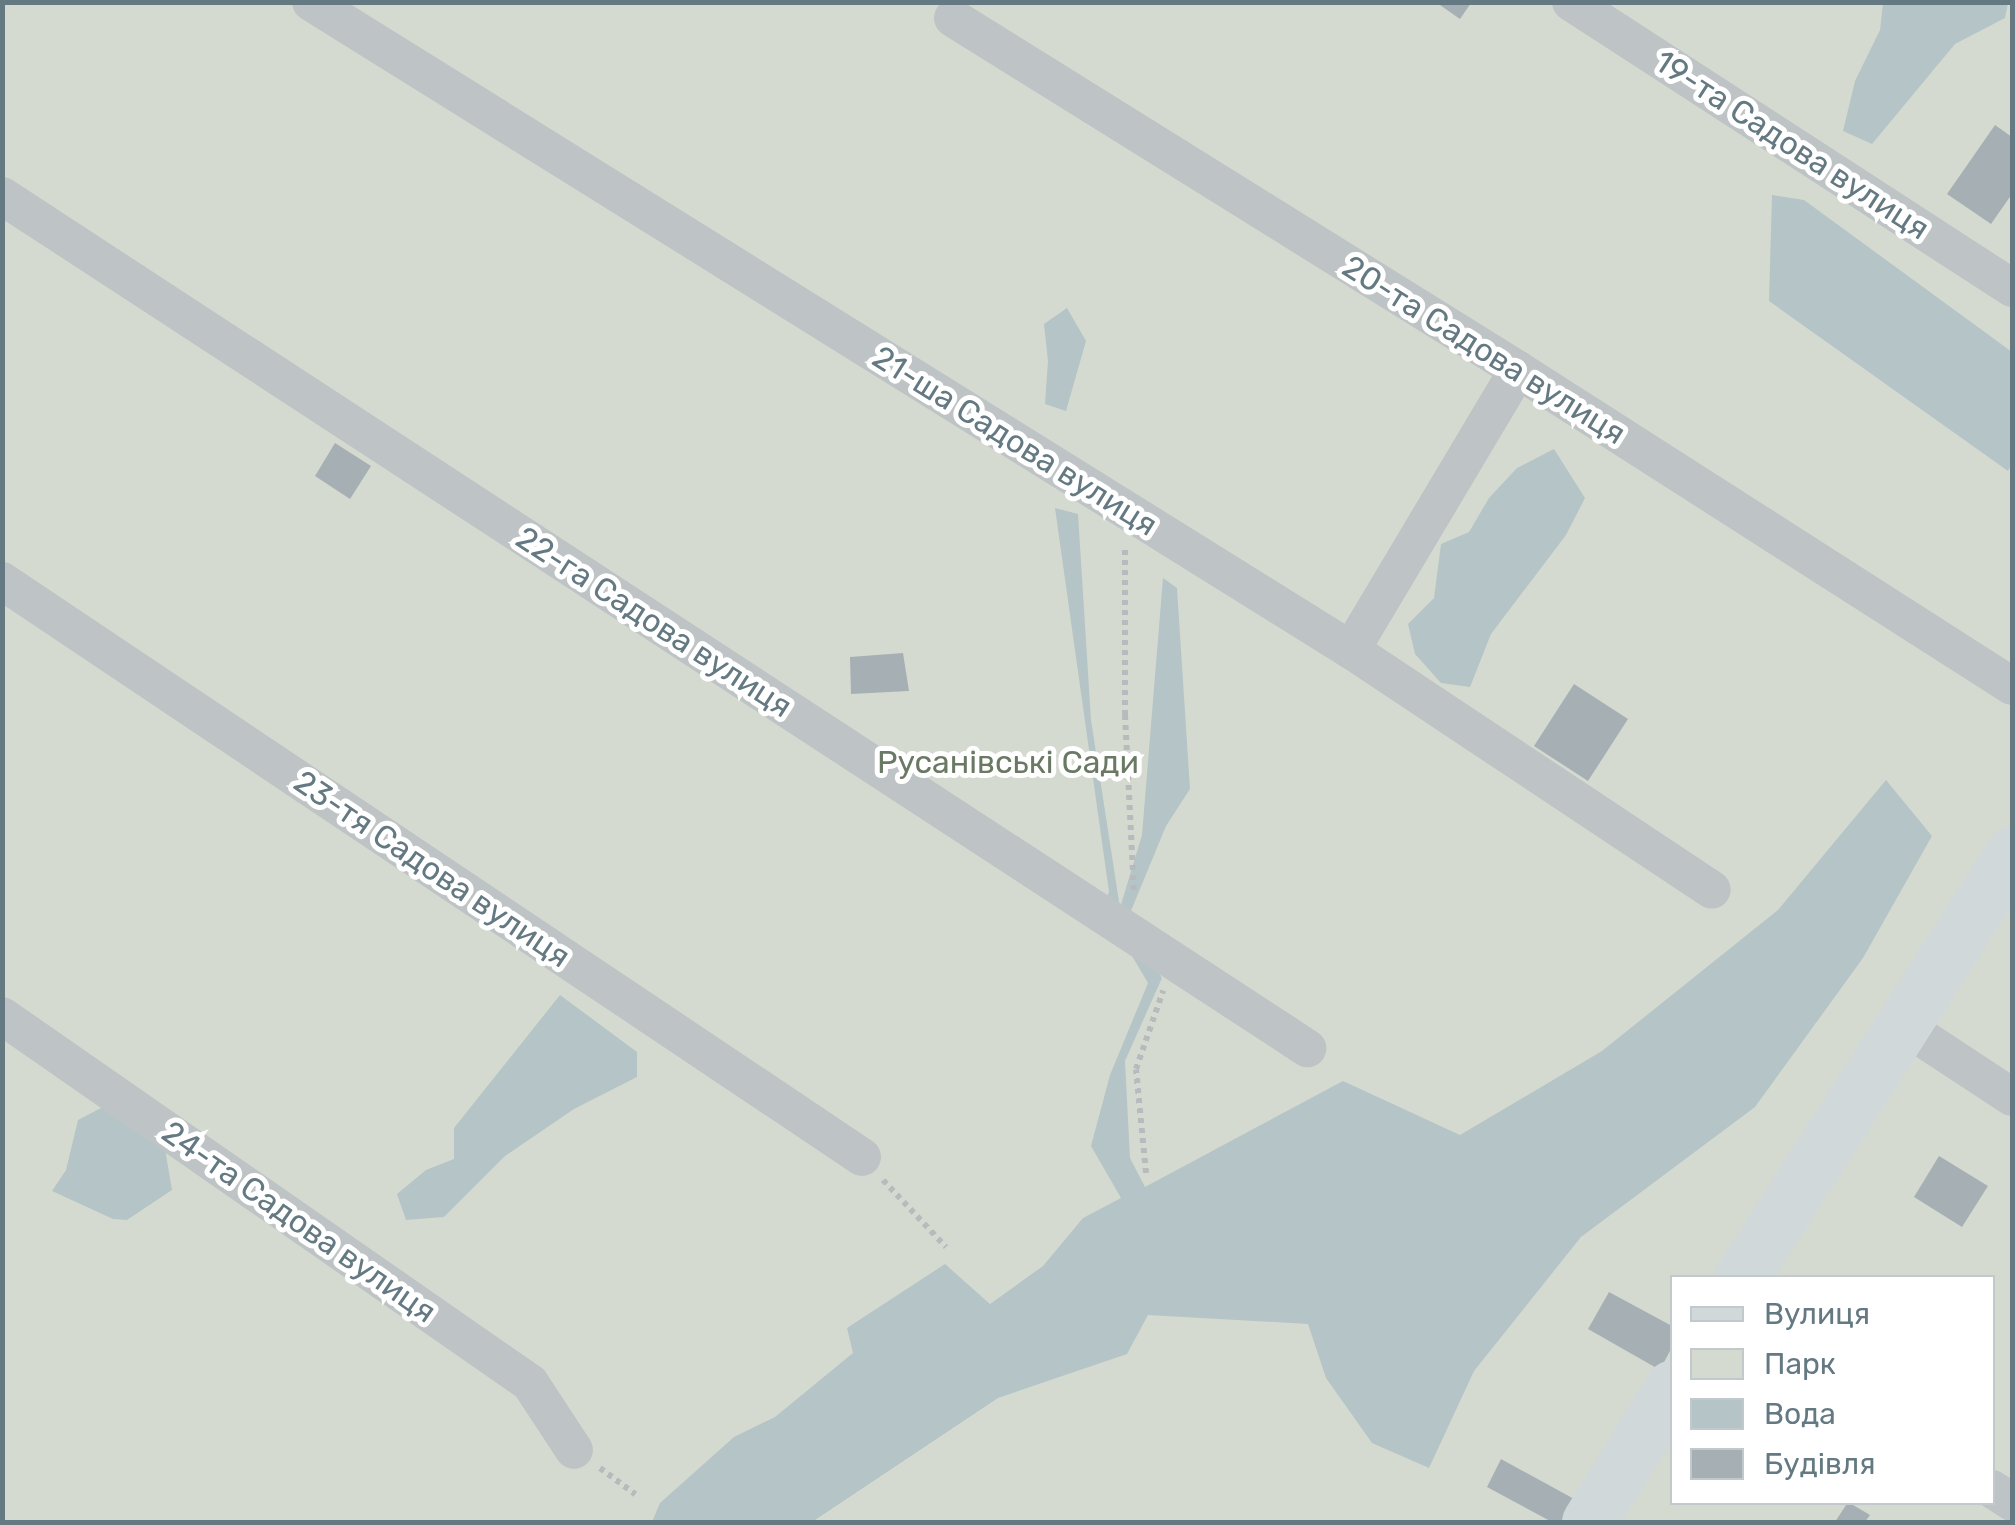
<!DOCTYPE html>
<meta charset="utf-8">
<style>
body{margin:0}
#map{position:relative;width:2015px;height:1525px;overflow:hidden;background:#f5f5f1;font-family:Rubik,sans-serif}
div>[style]{position:absolute}
.green>*{inset:0;background:#d5dad0}
.water>*{inset:0;background:#b5c4c6}
.building>*{inset:0;background:#a6b0b4}
.path>*{height:6px;margin-top:-3px;transform-origin:0;background:repeating-linear-gradient(90deg,#b8bbbd 0 5px,transparent 0 10px)}
.street>*{height:38px;margin:-19px;padding:0 19px;transform-origin:19px;border-radius:19px;background:#bec3c5}
.secondary>*{height:55px;margin:-27.5px;padding:0 27.5px;transform-origin:27.5px;border-radius:27.5px;background:#d1d8da}
span{translate:-50% -50%;white-space:nowrap;text-align:center;line-height:1.15;-webkit-text-stroke:10px #fff;paint-order:stroke}
.street-label{font-size:32px;color:#647982}
.park-label{font-size:32px;color:#6a7963}
.frame{position:absolute;inset:0;border:5px solid #647982;pointer-events:none}
.legend{position:absolute;left:1670px;top:1275px;width:325px;height:230px;box-sizing:border-box;background:#fff;border:2px solid #c1c9cd;margin:0;padding:12px 18px;list-style:none;font-size:30px;color:#647982}
.legend li{display:flex;align-items:center;gap:20px;height:50px}
.legend b{width:50px;border:2px solid #c1c9cd}
</style>
<div id="map">
<div class="green">
<i style="clip-path:polygon(evenodd,3px 3px,2012px 3px,2012px 1522px,3px 1522px,3px 3px,1672px 1278px,1992px 1278px,1992px 1502px,1672px 1502px,1672px 1278px)"></i>
</div>
<div class="water">
<i style="clip-path:polygon(1883px 3px,2008px 3px,2005px 18px,1955px 44px,1872px 144px,1843px 131px,1855px 81px,1880px 30px)"></i>
<i style="clip-path:polygon(1772px 195px,1804px 200px,2012px 352px,2012px 463px,2008px 471px,1769px 301px)"></i>
<i style="clip-path:polygon(1067px 308px,1086px 341px,1066px 411px,1045px 404px,1048px 361px,1044px 324px)"></i>
<i style="clip-path:polygon(1554px 449px,1585px 498px,1566px 535px,1491px 634px,1470px 687px,1441px 683px,1415px 654px,1408px 624px,1434px 598px,1441px 544px,1469px 532px,1489px 498px,1517px 468px)"></i>
<i style="clip-path:polygon(1055px 508px,1078px 514px,1091px 720px,1120px 908px,1142px 835px,1163px 578px,1177px 588px,1190px 789px,1166px 826px,1126px 923px,1162px 978px,1125px 1061px,1130px 1158px,1145px 1187px,1343px 1081px,1460px 1135px,1602px 1051px,1778px 910px,1886px 780px,1932px 836px,1863px 958px,1755px 1107px,1581px 1237px,1474px 1371px,1429px 1468px,1372px 1443px,1326px 1378px,1308px 1324px,1148px 1315px,1127px 1354px,998px 1398px,812px 1522px,652px 1522px,660px 1503px,734px 1437px,775px 1417px,853px 1353px,847px 1328px,945px 1264px,990px 1304px,1043px 1266px,1083px 1218px,1121px 1198px,1091px 1146px,1110px 1075px,1148px 983px,1103px 907px,1109px 892px)"></i>
<i style="clip-path:polygon(560px 995px,637px 1052px,637px 1077px,574px 1109px,505px 1156px,444px 1217px,406px 1220px,397px 1194px,426px 1170px,454px 1159px,454px 1128px)"></i>
<i style="clip-path:polygon(120px 1098px,164px 1143px,172px 1190px,127px 1220px,113px 1219px,52px 1191px,66px 1170px,78px 1120px)"></i>
</div>
<div class="building">
<i style="clip-path:polygon(1437px 3px,1471px 3px,1460px 19px)"></i>
<i style="clip-path:polygon(1995px 125px,2012px 137px,2012px 194px,1991px 224px,1947px 194px)"></i>
<i style="clip-path:polygon(335px 443px,371px 466px,350px 499px,315px 476px)"></i>
<i style="clip-path:polygon(903px 653px,909px 691px,851px 694px,850px 657px)"></i>
<i style="clip-path:polygon(1574px 684px,1628px 719px,1588px 781px,1534px 746px)"></i>
<i style="clip-path:polygon(1939px 1156px,1988px 1186px,1962px 1227px,1914px 1197px)"></i>
<i style="clip-path:polygon(1609px 1292px,1672px 1326px,1672px 1347px,1660px 1370px,1588px 1329px)"></i>
<i style="clip-path:polygon(1501px 1459px,1576px 1500px,1564px 1522px,1552px 1522px,1487px 1487px)"></i>
<i style="clip-path:polygon(1848px 1502px,1870px 1515px,1865px 1522px,1835px 1522px)"></i>
</div>
<div class="path">
<i style="left:1125px;top:550px;width:165px;rotate:90deg"></i>
<i style="left:1125px;top:715px;width:178px;rotate:87.1deg"></i>
<i style="left:1146px;top:1173px;width:104px;rotate:-95.5deg"></i>
<i style="left:1136px;top:1069px;width:83px;rotate:-70.9deg"></i>
<i style="left:883px;top:1180px;width:92px;rotate:46.8deg"></i>
<i style="left:600px;top:1468px;width:44px;rotate:36.6deg"></i>
</div>
<div class="street">
<i style="left:311px;top:2px;width:1225px;rotate:31.93deg"></i>
<i style="left:1351px;top:650px;width:433px;rotate:33.6deg"></i>
<i style="left:1571px;top:2px;width:526px;rotate:32.96deg"></i>
<i style="left:953px;top:18px;width:666px;rotate:31.92deg"></i>
<i style="left:1518px;top:370px;width:586px;rotate:32.61deg"></i>
<i style="left:2px;top:196px;width:1559px;rotate:33.14deg"></i>
<i style="left:2px;top:581px;width:1035px;rotate:33.81deg"></i>
<i style="left:1351px;top:650px;width:326px;rotate:-59.2deg"></i>
<i style="left:2px;top:1016px;width:643px;rotate:34.8deg"></i>
<i style="left:530px;top:1383px;width:80px;rotate:56.7deg"></i>
<i style="left:1904px;top:1026px;width:129px;rotate:33.3deg"></i>
<i style="left:1992px;top:1489px;width:24px;rotate:33deg"></i>
</div>
<div class="secondary">
<i style="left:1741px;top:1278px;width:503px;rotate:-57.42deg"></i>
<i style="left:1589px;top:1522px;width:158px;rotate:-58.4deg"></i>
</div>
<div class="street-label">
<span style="left:1792px;top:145px;rotate:33deg">19-та Садова вулиця</span>
<span style="left:1484px;top:350px;rotate:32deg">20-та Садова вулиця</span>
<span style="left:1015px;top:441px;rotate:32deg">21-ша Садова вулиця</span>
<span style="left:654px;top:622px;rotate:33deg">22-га Садова вулиця</span>
<span style="left:432px;top:869px;rotate:34deg">23-тя Садова вулиця</span>
<span style="left:299px;top:1222px;rotate:35deg">24-та Садова вулиця</span>
</div>
<div class="park-label">
<span style="left:1008px;top:762px">Русанівські Сади</span>
</div>
<div class="frame"></div>
<ul class="legend">
<li><b style="height:12px;background:#d1d8da"></b>Вулиця</li>
<li><b style="height:28px;background:#d5dad0"></b>Парк</li>
<li><b style="height:28px;background:#b5c4c6"></b>Вода</li>
<li><b style="height:28px;background:#a6b0b4"></b>Будівля</li>
</ul>
</div>
